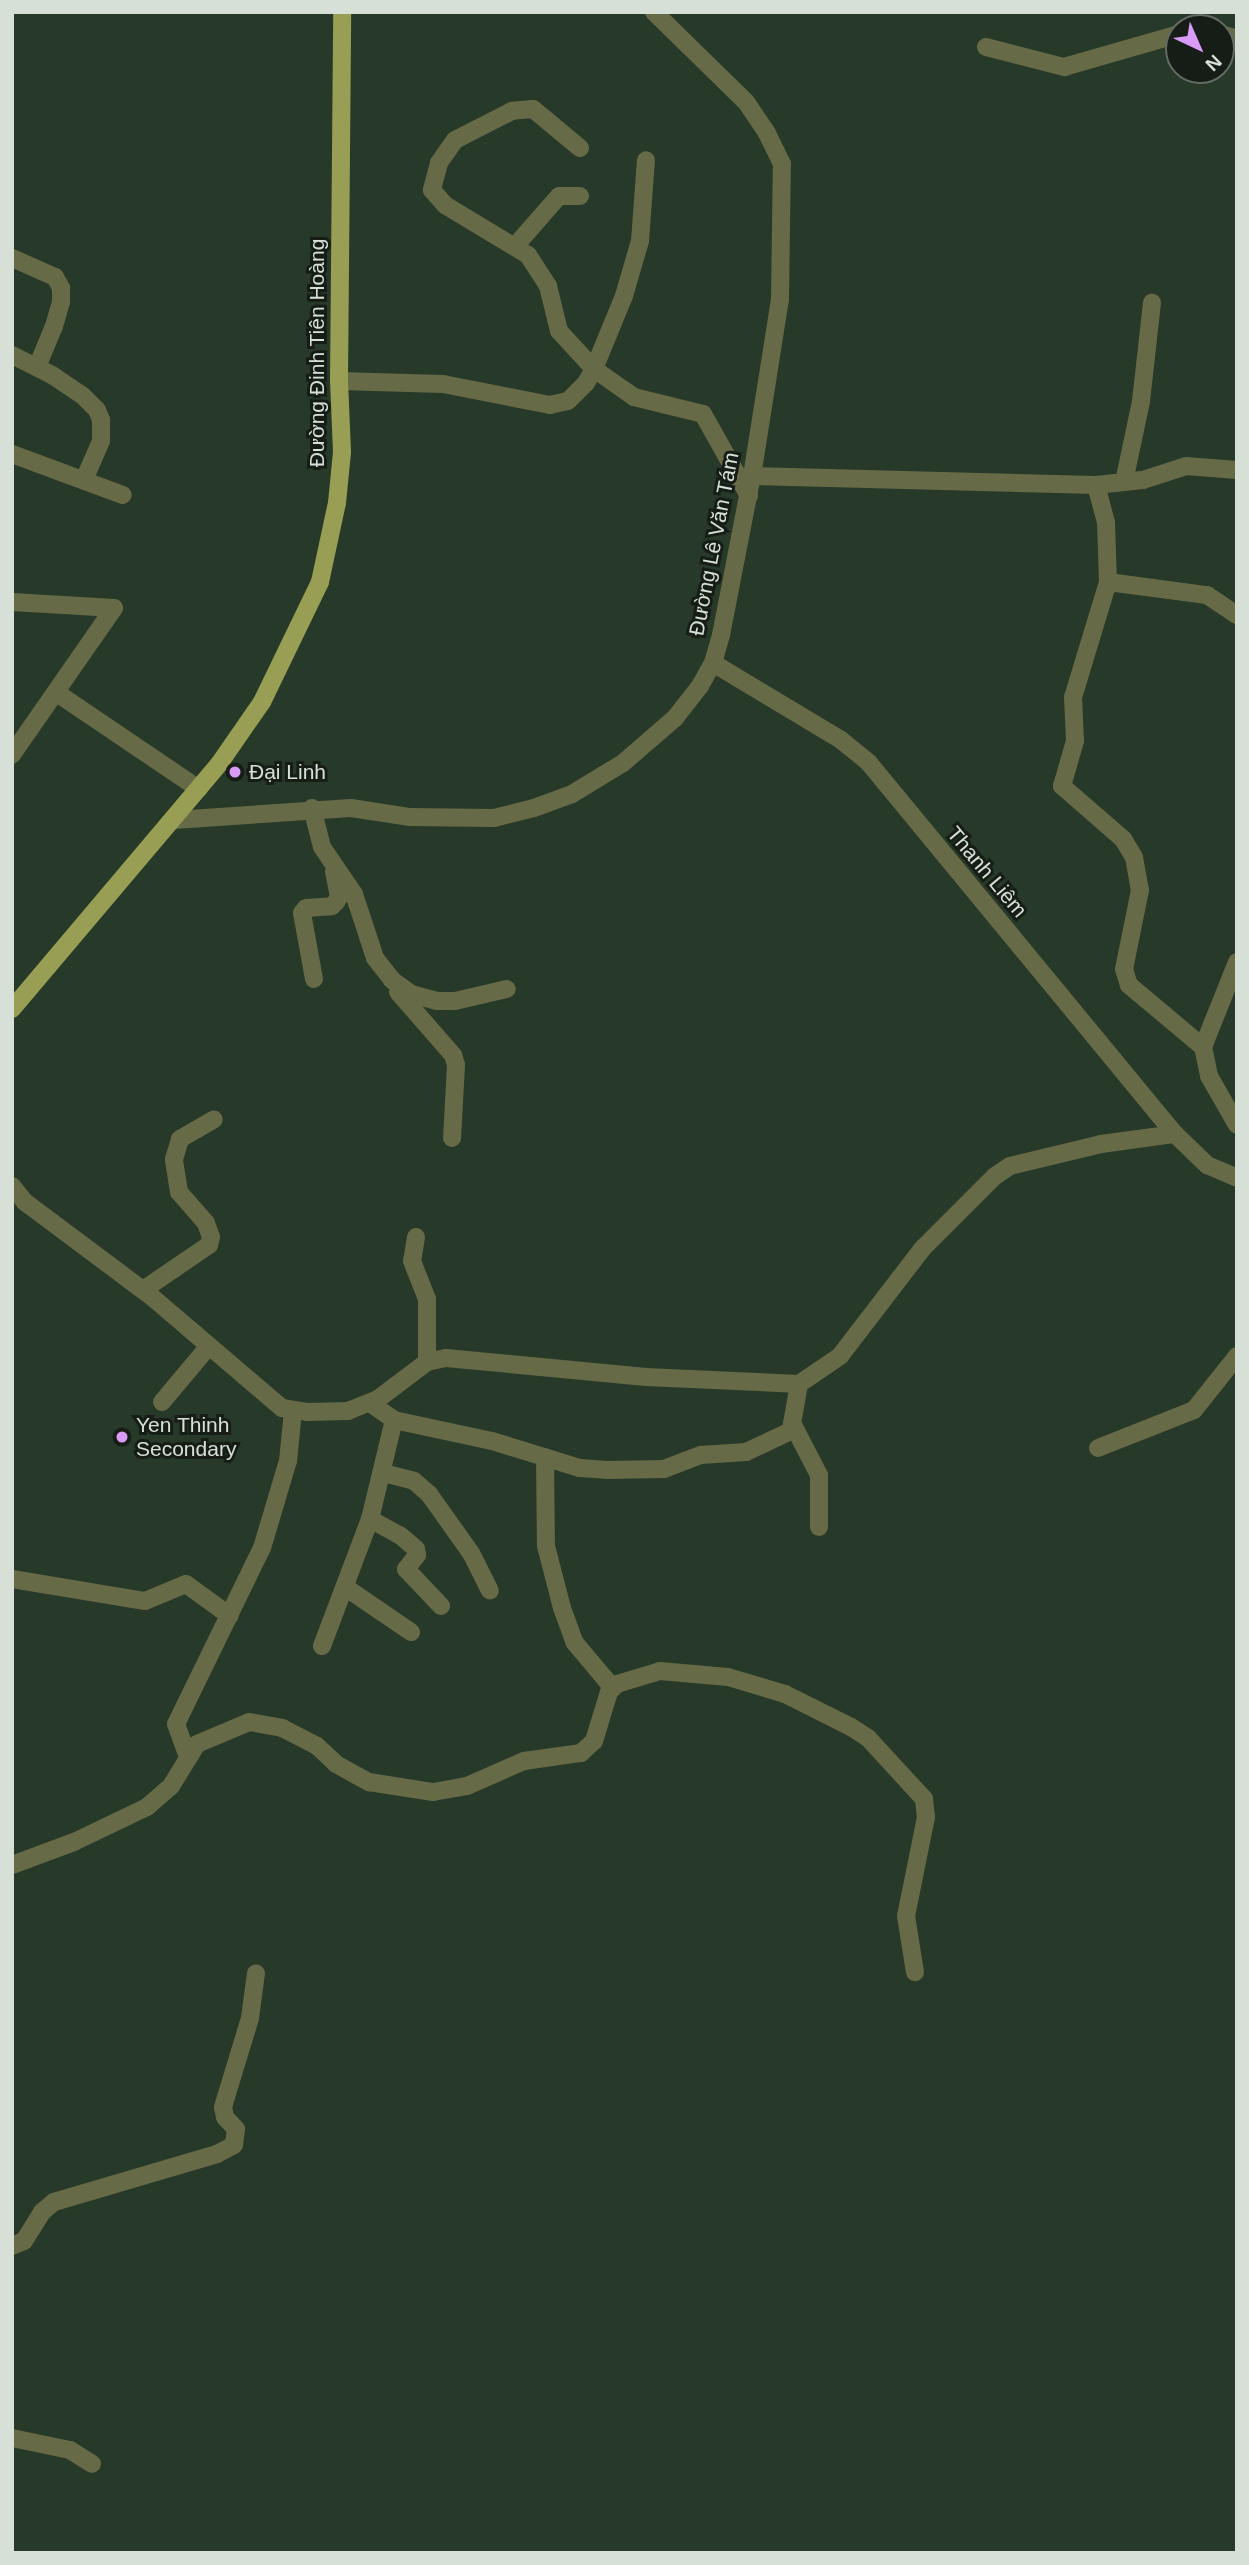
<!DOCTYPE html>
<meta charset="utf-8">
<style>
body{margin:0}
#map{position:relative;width:1249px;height:2565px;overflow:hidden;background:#273928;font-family:Helvetica,sans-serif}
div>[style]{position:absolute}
.minor>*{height:18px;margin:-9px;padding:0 9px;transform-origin:9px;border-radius:9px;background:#666a46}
.major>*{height:18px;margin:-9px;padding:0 9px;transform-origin:9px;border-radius:9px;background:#989e53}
.dots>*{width:19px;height:19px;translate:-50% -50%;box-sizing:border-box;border:4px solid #161d16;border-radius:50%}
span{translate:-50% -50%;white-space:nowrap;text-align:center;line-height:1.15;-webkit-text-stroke:6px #161d16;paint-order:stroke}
.street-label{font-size:21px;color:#d6e0d6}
.poi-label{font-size:21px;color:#d6e0d6}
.left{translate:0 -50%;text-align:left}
.frame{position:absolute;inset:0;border:14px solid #d6e0d6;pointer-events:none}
.north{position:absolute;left:1165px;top:14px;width:70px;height:70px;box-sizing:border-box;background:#161d16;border:2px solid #636b63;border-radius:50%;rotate:136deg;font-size:19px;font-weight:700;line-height:28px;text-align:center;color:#d6e0d6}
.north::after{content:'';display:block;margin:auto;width:24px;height:32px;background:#d89bf8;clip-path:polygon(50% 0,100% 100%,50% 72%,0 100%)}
</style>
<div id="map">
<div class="minor">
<i style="left:1221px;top:34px;width:17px;rotate:17deg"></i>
<i style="left:986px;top:47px;width:81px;rotate:14.4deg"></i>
<i style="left:1064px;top:67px;width:120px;rotate:-16deg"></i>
<i style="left:580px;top:148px;width:61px;rotate:-140.3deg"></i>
<i style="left:533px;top:109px;width:21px;rotate:175deg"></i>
<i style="left:512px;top:111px;width:64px;rotate:153deg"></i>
<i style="left:455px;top:140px;width:28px;rotate:125deg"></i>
<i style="left:439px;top:163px;width:28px;rotate:105deg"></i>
<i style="left:432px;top:190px;width:20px;rotate:49deg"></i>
<i style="left:445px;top:205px;width:97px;rotate:31.1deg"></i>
<i style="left:528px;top:255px;width:37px;rotate:57deg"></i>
<i style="left:548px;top:286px;width:46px;rotate:76.3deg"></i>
<i style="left:559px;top:331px;width:52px;rotate:47.4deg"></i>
<i style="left:594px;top:369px;width:49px;rotate:35deg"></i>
<i style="left:634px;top:397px;width:71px;rotate:13.8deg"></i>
<i style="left:703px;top:414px;width:94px;rotate:60.7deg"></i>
<i style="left:516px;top:245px;width:65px;rotate:-48.7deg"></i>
<i style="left:559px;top:196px;width:21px"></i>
<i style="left:12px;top:258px;width:47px;rotate:23.8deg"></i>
<i style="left:55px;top:277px;width:13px;rotate:61deg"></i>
<i style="left:61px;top:288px;width:14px;rotate:90deg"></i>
<i style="left:61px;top:302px;width:25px;rotate:106deg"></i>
<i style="left:54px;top:326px;width:44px;rotate:112.5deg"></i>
<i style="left:12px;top:355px;width:45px;rotate:26.6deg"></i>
<i style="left:52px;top:375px;width:36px;rotate:34deg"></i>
<i style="left:82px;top:395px;width:21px;rotate:45deg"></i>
<i style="left:97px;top:410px;width:11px;rotate:68deg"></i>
<i style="left:101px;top:420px;width:21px;rotate:90deg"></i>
<i style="left:101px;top:441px;width:43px;rotate:113.6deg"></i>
<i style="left:339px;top:381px;width:104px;rotate:1.7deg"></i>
<i style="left:443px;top:384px;width:109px;rotate:11.1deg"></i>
<i style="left:550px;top:405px;width:18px;rotate:-13deg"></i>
<i style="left:568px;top:401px;width:25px;rotate:-45deg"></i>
<i style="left:586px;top:383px;width:16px;rotate:-60deg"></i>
<i style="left:594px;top:369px;width:79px;rotate:-67.7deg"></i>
<i style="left:624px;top:296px;width:57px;rotate:-73.8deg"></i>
<i style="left:640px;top:241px;width:81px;rotate:-85.8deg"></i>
<i style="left:12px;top:454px;width:118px;rotate:20.3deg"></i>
<i style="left:752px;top:476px;width:344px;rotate:1.5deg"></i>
<i style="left:1096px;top:485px;width:47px;rotate:-6.1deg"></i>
<i style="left:1143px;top:480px;width:45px;rotate:-18deg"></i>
<i style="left:1186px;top:466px;width:51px;rotate:4.5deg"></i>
<i style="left:1124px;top:482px;width:83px;rotate:-78.1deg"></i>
<i style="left:1141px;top:401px;width:99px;rotate:-83.6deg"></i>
<i style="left:1096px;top:485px;width:38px;rotate:75deg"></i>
<i style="left:1106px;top:522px;width:60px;rotate:88.1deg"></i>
<i style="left:1108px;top:582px;width:120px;rotate:106.9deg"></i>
<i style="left:1073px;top:697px;width:44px;rotate:87.4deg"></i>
<i style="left:1075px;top:741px;width:47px;rotate:106.1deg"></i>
<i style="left:1062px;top:786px;width:81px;rotate:41deg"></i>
<i style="left:1123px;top:839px;width:21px;rotate:59deg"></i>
<i style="left:1134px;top:857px;width:34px;rotate:80deg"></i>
<i style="left:1140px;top:890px;width:81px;rotate:101.4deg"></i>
<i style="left:1124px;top:969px;width:17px;rotate:73deg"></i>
<i style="left:1129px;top:985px;width:97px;rotate:40deg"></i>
<i style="left:1108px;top:582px;width:100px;rotate:7.5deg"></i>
<i style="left:1207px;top:595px;width:36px;rotate:34deg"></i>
<i style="left:12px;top:602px;width:102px;rotate:3.4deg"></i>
<i style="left:114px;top:608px;width:179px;rotate:124.8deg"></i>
<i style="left:713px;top:663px;width:149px;rotate:31deg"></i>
<i style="left:841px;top:740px;width:36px;rotate:39deg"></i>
<i style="left:869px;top:763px;width:481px;rotate:50.5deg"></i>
<i style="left:1175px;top:1134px;width:45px;rotate:44.1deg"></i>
<i style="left:1207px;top:1165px;width:33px;rotate:23deg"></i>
<i style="left:57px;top:693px;width:171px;rotate:34.1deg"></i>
<i style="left:312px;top:808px;width:40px;rotate:75.6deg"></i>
<i style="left:322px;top:847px;width:57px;rotate:55.8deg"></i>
<i style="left:354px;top:894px;width:67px;rotate:71.8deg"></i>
<i style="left:375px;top:958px;width:28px;rotate:52deg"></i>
<i style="left:392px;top:980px;width:24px;rotate:36deg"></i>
<i style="left:411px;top:994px;width:27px;rotate:15deg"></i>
<i style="left:437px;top:1001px;width:18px"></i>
<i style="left:455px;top:1001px;width:53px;rotate:-13deg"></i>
<i style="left:174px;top:820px;width:177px;rotate:-3.9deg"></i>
<i style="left:351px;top:808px;width:60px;rotate:8.7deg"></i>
<i style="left:410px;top:817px;width:84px;rotate:0.7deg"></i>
<i style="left:494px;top:818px;width:41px;rotate:-14deg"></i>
<i style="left:534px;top:808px;width:40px;rotate:-20.2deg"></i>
<i style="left:572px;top:794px;width:60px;rotate:-31.3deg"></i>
<i style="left:623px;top:763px;width:69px;rotate:-40.9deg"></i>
<i style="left:675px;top:718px;width:41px;rotate:-52deg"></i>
<i style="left:700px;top:686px;width:26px;rotate:-61deg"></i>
<i style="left:713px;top:663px;width:29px;rotate:-74deg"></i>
<i style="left:721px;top:635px;width:162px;rotate:-79deg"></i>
<i style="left:752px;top:476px;width:179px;rotate:-81deg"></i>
<i style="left:780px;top:299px;width:135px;rotate:-89.2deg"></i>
<i style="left:782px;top:164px;width:34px;rotate:-116deg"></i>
<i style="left:767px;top:133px;width:37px;rotate:-124deg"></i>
<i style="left:746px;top:102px;width:129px;rotate:-135.6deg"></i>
<i style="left:1237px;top:962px;width:92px;rotate:111.8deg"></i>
<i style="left:1203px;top:1047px;width:30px;rotate:78deg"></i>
<i style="left:1209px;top:1076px;width:56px;rotate:60.3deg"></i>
<i style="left:314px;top:979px;width:67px;rotate:-100.3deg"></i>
<i style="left:302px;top:913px;width:6px;rotate:-51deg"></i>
<i style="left:306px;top:908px;width:26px;rotate:-4deg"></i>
<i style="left:332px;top:906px;width:6px;rotate:-45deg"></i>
<i style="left:336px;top:902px;width:6px;rotate:-59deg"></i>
<i style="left:339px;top:897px;width:26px;rotate:-101deg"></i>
<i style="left:398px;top:992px;width:84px;rotate:48.9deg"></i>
<i style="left:453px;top:1055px;width:10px;rotate:73deg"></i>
<i style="left:456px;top:1065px;width:73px;rotate:93.1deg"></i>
<i style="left:12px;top:1186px;width:21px;rotate:51deg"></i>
<i style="left:25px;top:1202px;width:159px;rotate:36.8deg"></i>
<i style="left:152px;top:1297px;width:171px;rotate:40.5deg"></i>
<i style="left:282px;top:1408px;width:25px;rotate:9deg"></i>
<i style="left:307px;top:1412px;width:41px;rotate:-1.4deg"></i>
<i style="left:348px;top:1411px;width:32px;rotate:-22deg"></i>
<i style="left:378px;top:1399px;width:61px;rotate:-37.1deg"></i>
<i style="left:427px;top:1362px;width:19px;rotate:-12deg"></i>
<i style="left:446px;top:1358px;width:201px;rotate:5.4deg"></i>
<i style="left:646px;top:1377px;width:153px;rotate:2.6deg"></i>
<i style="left:799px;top:1384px;width:50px;rotate:-34.3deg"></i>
<i style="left:840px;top:1356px;width:135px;rotate:-52.5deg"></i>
<i style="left:922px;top:1249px;width:103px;rotate:-45deg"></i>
<i style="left:995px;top:1176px;width:18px;rotate:-34deg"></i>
<i style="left:1010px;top:1166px;width:94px;rotate:-13.6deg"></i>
<i style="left:1101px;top:1144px;width:75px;rotate:-7.7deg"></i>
<i style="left:416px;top:1237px;width:24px;rotate:99deg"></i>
<i style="left:412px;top:1261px;width:41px;rotate:68.5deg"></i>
<i style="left:427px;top:1299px;width:63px;rotate:90deg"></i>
<i style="left:143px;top:1290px;width:80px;rotate:-34.3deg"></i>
<i style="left:209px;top:1245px;width:8px;rotate:-76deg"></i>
<i style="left:211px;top:1237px;width:15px;rotate:-110deg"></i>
<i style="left:206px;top:1223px;width:41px;rotate:-131.1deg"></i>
<i style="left:179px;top:1192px;width:33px;rotate:-99deg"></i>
<i style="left:174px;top:1159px;width:21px;rotate:-73deg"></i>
<i style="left:180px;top:1139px;width:39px;rotate:-30deg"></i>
<i style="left:799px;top:1384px;width:40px;rotate:100deg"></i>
<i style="left:792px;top:1423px;width:59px;rotate:62.6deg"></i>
<i style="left:819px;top:1475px;width:52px;rotate:90deg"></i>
<i style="left:162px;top:1402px;width:73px;rotate:-50deg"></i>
<i style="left:370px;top:1403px;width:29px;rotate:35deg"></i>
<i style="left:394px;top:1420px;width:100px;rotate:12.1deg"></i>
<i style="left:492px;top:1441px;width:92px;rotate:17.1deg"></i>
<i style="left:580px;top:1468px;width:27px;rotate:4deg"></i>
<i style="left:607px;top:1470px;width:57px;rotate:-1deg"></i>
<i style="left:664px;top:1469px;width:40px;rotate:-21deg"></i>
<i style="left:701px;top:1455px;width:45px;rotate:-3.8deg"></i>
<i style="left:746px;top:1452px;width:52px;rotate:-25.1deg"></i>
<i style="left:1098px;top:1448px;width:103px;rotate:-21.6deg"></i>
<i style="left:1194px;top:1410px;width:69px;rotate:-51.5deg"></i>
<i style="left:545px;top:1457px;width:89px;rotate:89.4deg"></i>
<i style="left:546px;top:1546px;width:64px;rotate:75.5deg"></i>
<i style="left:562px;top:1608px;width:37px;rotate:70deg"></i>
<i style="left:575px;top:1643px;width:57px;rotate:49.9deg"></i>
<i style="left:383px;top:1473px;width:32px;rotate:14deg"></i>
<i style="left:414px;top:1481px;width:20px;rotate:41deg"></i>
<i style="left:429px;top:1494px;width:72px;rotate:54.6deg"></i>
<i style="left:471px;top:1553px;width:42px;rotate:63.4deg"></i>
<i style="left:370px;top:1519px;width:35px;rotate:29deg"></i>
<i style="left:401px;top:1536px;width:20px;rotate:41deg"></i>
<i style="left:416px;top:1549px;width:6px;rotate:81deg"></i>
<i style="left:417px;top:1555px;width:18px;rotate:128deg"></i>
<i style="left:406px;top:1569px;width:51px;rotate:46.6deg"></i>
<i style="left:12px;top:1579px;width:135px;rotate:9.4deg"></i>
<i style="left:145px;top:1601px;width:44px;rotate:-22.5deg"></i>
<i style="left:186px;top:1584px;width:54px;rotate:36deg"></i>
<i style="left:345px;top:1587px;width:80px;rotate:34.3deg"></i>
<i style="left:322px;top:1646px;width:136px;rotate:-69.3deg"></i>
<i style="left:370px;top:1519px;width:102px;rotate:-76.4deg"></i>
<i style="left:188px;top:1757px;width:35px;rotate:-110deg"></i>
<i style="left:176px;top:1724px;width:196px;rotate:-64deg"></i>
<i style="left:262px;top:1548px;width:91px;rotate:-73.4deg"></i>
<i style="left:288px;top:1461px;width:50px;rotate:-84.3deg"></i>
<i style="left:12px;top:1865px;width:66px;rotate:-20.4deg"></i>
<i style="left:74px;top:1842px;width:81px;rotate:-25.6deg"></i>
<i style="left:147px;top:1807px;width:32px;rotate:-41deg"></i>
<i style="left:171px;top:1786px;width:49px;rotate:-58.2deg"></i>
<i style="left:197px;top:1744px;width:56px;rotate:-22.9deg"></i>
<i style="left:249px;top:1722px;width:34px;rotate:10deg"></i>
<i style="left:282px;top:1728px;width:39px;rotate:27deg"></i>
<i style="left:317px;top:1746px;width:26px;rotate:43deg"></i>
<i style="left:336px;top:1764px;width:38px;rotate:29deg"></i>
<i style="left:369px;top:1782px;width:65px;rotate:8.9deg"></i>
<i style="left:433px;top:1792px;width:35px;rotate:-10deg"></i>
<i style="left:467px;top:1786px;width:62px;rotate:-23.7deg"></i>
<i style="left:524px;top:1761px;width:58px;rotate:-8deg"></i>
<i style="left:581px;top:1753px;width:18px;rotate:-43deg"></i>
<i style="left:594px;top:1741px;width:51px;rotate:-73deg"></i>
<i style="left:609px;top:1692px;width:11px;rotate:-45deg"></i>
<i style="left:617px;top:1684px;width:45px;rotate:-16.8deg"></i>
<i style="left:660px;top:1671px;width:68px;rotate:5deg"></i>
<i style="left:728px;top:1677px;width:59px;rotate:16.6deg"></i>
<i style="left:785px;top:1694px;width:74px;rotate:26.6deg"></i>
<i style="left:851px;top:1727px;width:20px;rotate:33deg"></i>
<i style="left:868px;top:1738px;width:83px;rotate:47.4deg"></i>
<i style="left:924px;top:1799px;width:18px;rotate:84deg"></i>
<i style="left:926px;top:1817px;width:101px;rotate:101.4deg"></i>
<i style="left:906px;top:1916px;width:57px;rotate:80.9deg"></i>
<i style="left:12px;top:2246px;width:13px;rotate:-23deg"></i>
<i style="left:24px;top:2241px;width:34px;rotate:-58deg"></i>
<i style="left:42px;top:2212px;width:16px;rotate:-40deg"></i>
<i style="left:54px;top:2202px;width:170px;rotate:-16.4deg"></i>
<i style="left:217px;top:2154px;width:19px;rotate:-28deg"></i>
<i style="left:234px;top:2145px;width:16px;rotate:-83deg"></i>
<i style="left:236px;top:2129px;width:16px;rotate:-133deg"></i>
<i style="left:225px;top:2117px;width:10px;rotate:-101deg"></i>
<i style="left:223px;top:2107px;width:93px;rotate:-73.1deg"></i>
<i style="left:250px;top:2018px;width:45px;rotate:-82.4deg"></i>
<i style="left:12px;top:2438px;width:59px;rotate:11.7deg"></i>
<i style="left:70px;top:2450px;width:26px;rotate:32deg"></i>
</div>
<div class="major">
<i style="left:12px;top:1009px;width:321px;rotate:-49.8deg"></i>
<i style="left:219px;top:764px;width:75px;rotate:-55.3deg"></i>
<i style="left:262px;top:702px;width:133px;rotate:-64.2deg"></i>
<i style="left:320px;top:582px;width:81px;rotate:-77.9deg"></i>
<i style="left:337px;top:503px;width:51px;rotate:-84.4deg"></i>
<i style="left:342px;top:452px;width:71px;rotate:-92.4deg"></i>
<i style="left:339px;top:381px;width:369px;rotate:-89.5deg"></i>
</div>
<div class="dots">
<i style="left:235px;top:772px;background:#d89bf8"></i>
<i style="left:122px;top:1437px;background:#d89bf8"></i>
</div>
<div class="street-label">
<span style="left:317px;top:353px;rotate:-90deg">Đường Đinh Tiên Hoàng</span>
<span style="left:714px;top:544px;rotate:-79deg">Đường Lê Văn Tám</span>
<span style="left:987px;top:872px;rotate:50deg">Thanh Liêm</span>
</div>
<div class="poi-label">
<span class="left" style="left:249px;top:772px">Đại Linh</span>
<span class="left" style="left:136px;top:1437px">Yen Thinh<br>Secondary</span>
</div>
<div class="frame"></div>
<div class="north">N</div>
</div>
